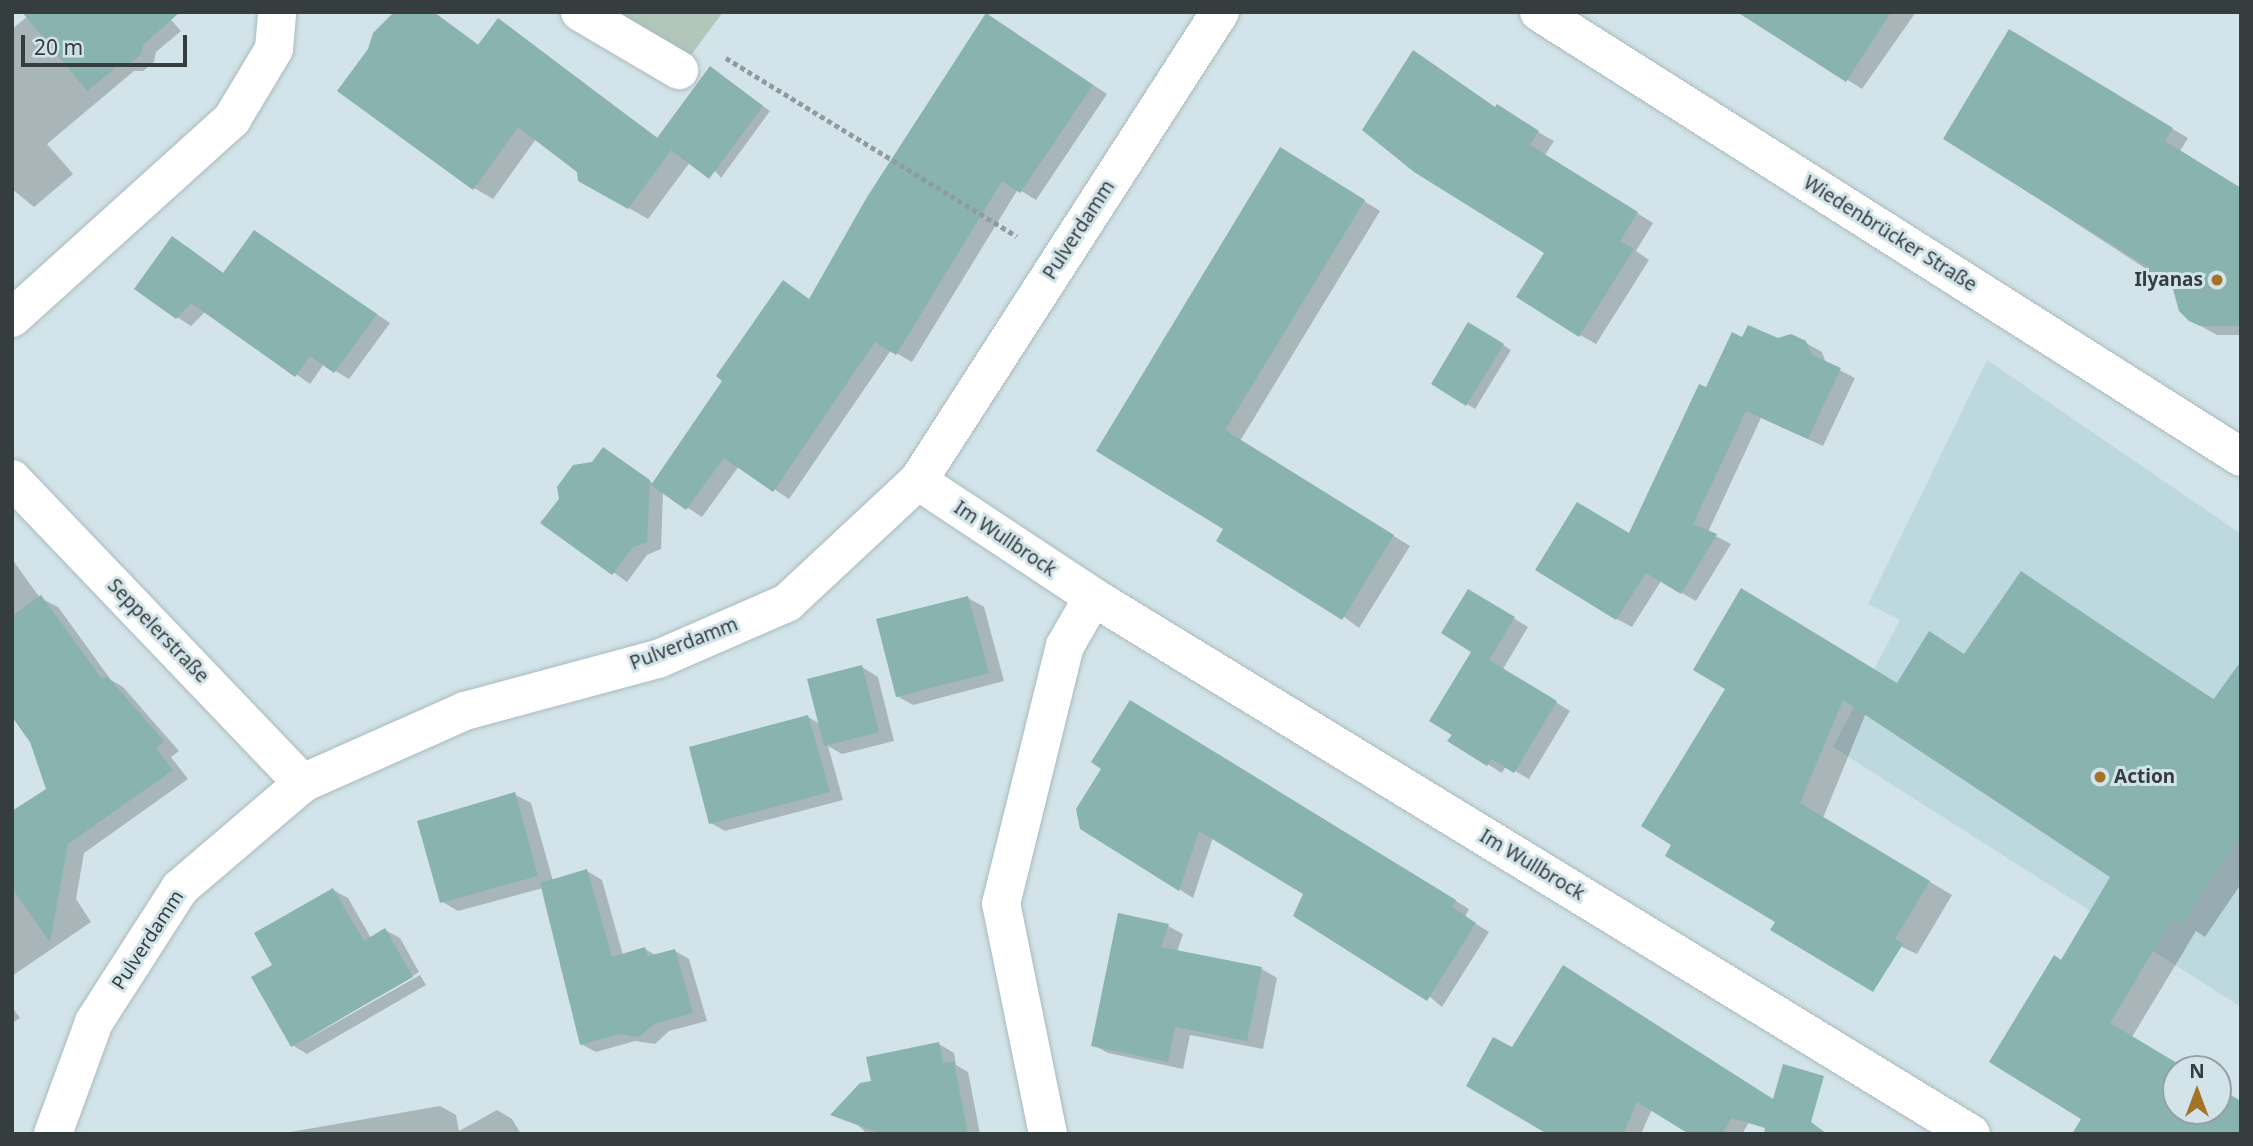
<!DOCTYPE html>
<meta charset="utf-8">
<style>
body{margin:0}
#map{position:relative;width:2253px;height:1146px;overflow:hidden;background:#d2e4e9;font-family:"Noto Sans",sans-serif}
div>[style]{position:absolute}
.built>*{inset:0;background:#bdd8de}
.green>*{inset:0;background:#b2c7ba}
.shadow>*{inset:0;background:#0003}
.building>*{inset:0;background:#88b3ae}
.path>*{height:4.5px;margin-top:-2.25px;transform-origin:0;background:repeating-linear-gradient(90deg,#8e9b9f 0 5px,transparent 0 8.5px)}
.roads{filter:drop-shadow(0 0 2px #a9babf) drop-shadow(0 0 2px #a9babf)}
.minor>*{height:38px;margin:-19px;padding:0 19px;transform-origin:19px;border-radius:19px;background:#fff}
.major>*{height:38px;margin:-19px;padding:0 19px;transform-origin:19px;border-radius:19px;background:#fff}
.dots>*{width:19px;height:19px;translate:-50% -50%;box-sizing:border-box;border:4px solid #d2e4e9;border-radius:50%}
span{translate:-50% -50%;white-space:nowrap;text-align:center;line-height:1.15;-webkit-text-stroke:6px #d2e4e9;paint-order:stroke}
.street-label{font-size:19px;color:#363d3f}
.poi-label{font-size:19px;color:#363d3f;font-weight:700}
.right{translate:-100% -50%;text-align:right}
.left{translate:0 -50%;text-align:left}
.frame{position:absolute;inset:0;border:14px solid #363d3f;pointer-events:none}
.north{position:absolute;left:2162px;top:1055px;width:70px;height:70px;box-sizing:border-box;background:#d2e4e9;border:2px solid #94a1a5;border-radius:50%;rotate:0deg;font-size:19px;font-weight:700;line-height:28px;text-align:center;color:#363d3f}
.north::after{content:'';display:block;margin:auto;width:24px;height:32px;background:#a37428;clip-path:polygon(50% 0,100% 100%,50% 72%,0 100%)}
.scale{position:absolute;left:21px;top:35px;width:166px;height:32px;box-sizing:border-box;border:4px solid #363d3f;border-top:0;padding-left:9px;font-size:21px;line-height:24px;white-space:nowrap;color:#363d3f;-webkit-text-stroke:5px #d2e4e9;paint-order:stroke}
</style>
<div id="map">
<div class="built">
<i style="clip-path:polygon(1987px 360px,2241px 534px,2241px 1007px,1833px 747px,1900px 620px,1868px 604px)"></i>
</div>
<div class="green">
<i style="clip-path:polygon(610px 12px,723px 12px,691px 55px)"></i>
</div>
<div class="shadow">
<i style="clip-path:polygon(33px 12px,164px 12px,181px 31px,156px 52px,154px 62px,143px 71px,134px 71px,47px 144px,73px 174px,34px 207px,12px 189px,12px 29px)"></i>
<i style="clip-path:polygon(396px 12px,434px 12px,480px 46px,499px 20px,690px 162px,648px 219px,580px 180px,579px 171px,536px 139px,493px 199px,474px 188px)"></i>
<i style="clip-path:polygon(1740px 12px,1916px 12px,1862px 89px)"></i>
<i style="clip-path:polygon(1001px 24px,1107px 94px,1036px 200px,1018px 189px,912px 362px,891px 350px,789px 499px,739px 466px,702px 517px,663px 492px,661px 549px,647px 555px,627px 582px,543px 522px,617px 458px,654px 484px,810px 300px)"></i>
<i style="clip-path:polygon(2009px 32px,2188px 138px,2180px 151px,2241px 189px,2241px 335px,2217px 335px,2190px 320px,2174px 287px,1945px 138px)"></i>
<i style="clip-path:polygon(718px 73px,770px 111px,721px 178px,672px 120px)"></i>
<i style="clip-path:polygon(1496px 108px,1554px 141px,1545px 155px,1653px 223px,1636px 251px,1649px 260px,1596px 344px,1580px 335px)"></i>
<i style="clip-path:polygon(1297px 159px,1380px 211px,1240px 441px,1410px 546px,1359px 628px,1225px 528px,1098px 451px)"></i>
<i style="clip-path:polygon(255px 232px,390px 323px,349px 379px,324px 364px,310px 384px,206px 311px,191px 326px,177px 317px,186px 246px,224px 274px)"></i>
<i style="clip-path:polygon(1469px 324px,1511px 350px,1475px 409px,1433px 383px)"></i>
<i style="clip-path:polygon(1743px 339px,1806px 343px,1822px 352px,1826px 363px,1855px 378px,1823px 446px,1761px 418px,1708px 532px,1731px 544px,1696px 601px,1661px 581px,1632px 627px,1617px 619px,1629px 535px,1707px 390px)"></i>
<i style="clip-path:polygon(12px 559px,40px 598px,58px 607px,111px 680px,123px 687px,179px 751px,171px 757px,188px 779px,84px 853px,76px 899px,91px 922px,12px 976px,12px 813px,48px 789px,12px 659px)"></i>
<i style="clip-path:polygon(2022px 574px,2215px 700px,2241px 687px,2241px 884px,2205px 937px,2196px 931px,2132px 1037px,2185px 1069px,2176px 1069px,2176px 1111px,2218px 1111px,2218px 1089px,2241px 1134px,2083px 1118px,2112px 876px,1866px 713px,1823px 818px,1952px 895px,1917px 954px,1878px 936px,1777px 922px,1674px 844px,1727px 688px,1898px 685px,1965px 655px)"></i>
<i style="clip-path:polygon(1468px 591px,1528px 627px,1503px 669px,1570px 711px,1529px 779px,1506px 766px,1502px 773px,1450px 741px,1473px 651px)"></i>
<i style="clip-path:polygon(968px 598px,984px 607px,1004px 681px,913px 705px,897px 696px)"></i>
<i style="clip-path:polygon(862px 667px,878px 677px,894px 741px,842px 754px,828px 746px,843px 800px,725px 831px,711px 823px,808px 717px,820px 724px)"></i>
<i style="clip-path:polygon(1145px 710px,1469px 909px,1465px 917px,1489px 932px,1442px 1007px,1305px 893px,1213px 837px,1193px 898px,1081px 828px,1103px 768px)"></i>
<i style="clip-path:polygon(514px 794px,531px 803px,553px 881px,587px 871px,602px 880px,623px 955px,645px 949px,657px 956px,675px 951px,689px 959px,707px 1021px,669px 1031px,655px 1044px,635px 1041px,596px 1052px,581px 1044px,543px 888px,458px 911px,441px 901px)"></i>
<i style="clip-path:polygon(333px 890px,348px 898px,371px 938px,385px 930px,400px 938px,419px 972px,297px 1045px,420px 975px,426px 985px,307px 1054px,292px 1045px,274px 965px)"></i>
<i style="clip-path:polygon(1168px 926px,1183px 934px,1177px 952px,1262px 969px,1277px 978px,1263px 1049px,1190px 1035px,1183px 1069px,1108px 1053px,1093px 1045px)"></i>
<i style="clip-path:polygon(12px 1007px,20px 1018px,12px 1023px)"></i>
<i style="clip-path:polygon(939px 1044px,954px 1053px,956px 1065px,968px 1072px,980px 1134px,867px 1134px,840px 1107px)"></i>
<i style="clip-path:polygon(1513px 1050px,1766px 1095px,1742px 1134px,1693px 1134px,1652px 1109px,1641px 1134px,1550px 1134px)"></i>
<i style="clip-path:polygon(440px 1106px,456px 1115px,459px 1131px,497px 1110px,512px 1119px,521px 1134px,279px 1134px)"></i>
</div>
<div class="building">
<i style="clip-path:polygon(22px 12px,180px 12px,143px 45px,141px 54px,129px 64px,120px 64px,87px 91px)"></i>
<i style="clip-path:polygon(394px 12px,433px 12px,478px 45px,498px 18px,657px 138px,710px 66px,763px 106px,709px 179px,671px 150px,628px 209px,578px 181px,577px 172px,518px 127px,473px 190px,337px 91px,368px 49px,373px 33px)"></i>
<i style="clip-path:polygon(1737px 12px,1891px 12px,1846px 82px)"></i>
<i style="clip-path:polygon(986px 13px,1093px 85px,1020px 193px,1002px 181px,896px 355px,875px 342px,773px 492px,724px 458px,686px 510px,651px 485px,722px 381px,716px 376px,783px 280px,809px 299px,867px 197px)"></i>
<i style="clip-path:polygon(2009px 29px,2173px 128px,2165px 141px,2241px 188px,2241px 326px,2200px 326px,2189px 321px,2179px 311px,2173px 289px,2146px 272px,2149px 268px,1943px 139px)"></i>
<i style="clip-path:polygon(1413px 50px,1495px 107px,1497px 104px,1539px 131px,1530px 145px,1638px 212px,1620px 241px,1634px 249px,1579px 337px,1516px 297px,1544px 253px,1414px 172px,1362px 130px)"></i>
<i style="clip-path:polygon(1280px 147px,1365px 200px,1225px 430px,1394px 535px,1342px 620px,1216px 541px,1223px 529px,1096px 451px)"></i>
<i style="clip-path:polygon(254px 230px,377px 314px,334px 373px,310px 356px,295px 377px,191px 303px,176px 319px,134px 289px,172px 236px,223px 273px)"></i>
<i style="clip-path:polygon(1468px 322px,1504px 344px,1466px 406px,1431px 384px)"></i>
<i style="clip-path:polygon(1748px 325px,1778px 338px,1791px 334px,1806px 341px,1812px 355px,1841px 368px,1808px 439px,1746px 411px,1693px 524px,1717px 534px,1681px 594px,1646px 573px,1616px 620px,1535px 570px,1577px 502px,1629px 533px,1699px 384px,1706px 387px,1732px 332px,1742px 337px)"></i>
<i style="clip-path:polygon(603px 447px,650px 480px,647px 542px,633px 547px,612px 575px,540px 523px,559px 499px,557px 487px,573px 465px,592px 462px)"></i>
<i style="clip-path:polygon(2021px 571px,2213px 700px,2241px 661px,2241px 836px,2181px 925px,2172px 919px,2110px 1023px,2187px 1069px,2176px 1069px,2176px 1111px,2218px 1111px,2218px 1088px,2241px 1101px,2241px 1134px,2072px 1134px,2081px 1119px,1989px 1062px,2054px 955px,2061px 960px,2110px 877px,1843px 700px,1800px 803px,1930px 881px,1895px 939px,1903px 944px,1873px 992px,1770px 930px,1775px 922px,1665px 856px,1671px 845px,1641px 826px,1725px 689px,1693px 670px,1741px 588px,1897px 683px,1929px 631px,1964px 654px)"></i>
<i style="clip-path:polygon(1468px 589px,1515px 617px,1489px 660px,1557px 701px,1514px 773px,1491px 759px,1487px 766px,1447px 741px,1452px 735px,1429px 721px,1471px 652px,1441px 633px)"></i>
<i style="clip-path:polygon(41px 595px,102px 679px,107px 676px,164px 741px,156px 748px,173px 770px,68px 844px,50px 942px,12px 888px,12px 811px,46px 789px,30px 742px,12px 717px,12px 616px)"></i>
<i style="clip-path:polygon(968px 596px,989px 673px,896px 697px,876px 619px)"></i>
<i style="clip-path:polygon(862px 665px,879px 732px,824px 746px,807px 679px)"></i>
<i style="clip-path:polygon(1130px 700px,1456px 900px,1452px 907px,1476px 923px,1427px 1001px,1293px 916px,1303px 894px,1199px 831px,1179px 891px,1080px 829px,1076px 809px,1101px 769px,1091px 762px)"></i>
<i style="clip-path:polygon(808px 715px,830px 792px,709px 824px,689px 747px)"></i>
<i style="clip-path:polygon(515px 792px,538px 876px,440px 903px,417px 821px)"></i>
<i style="clip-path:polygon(587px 869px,612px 957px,645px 947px,648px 956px,675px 949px,693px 1013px,654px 1024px,639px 1037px,619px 1034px,580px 1045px,540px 883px)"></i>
<i style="clip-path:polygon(333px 888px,364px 941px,385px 928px,413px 977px,291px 1047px,251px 977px,272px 965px,254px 933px)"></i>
<i style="clip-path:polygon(1118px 913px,1169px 924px,1161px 947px,1262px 967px,1247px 1041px,1175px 1027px,1168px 1062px,1091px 1046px)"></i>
<i style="clip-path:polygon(1563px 965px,1773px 1099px,1783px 1064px,1824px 1076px,1811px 1122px,1827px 1134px,1764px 1134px,1765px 1128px,1732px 1118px,1722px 1134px,1689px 1134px,1637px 1102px,1623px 1134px,1547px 1134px,1466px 1086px,1493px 1037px,1512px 1047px)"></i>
<i style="clip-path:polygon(939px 1042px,943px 1063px,954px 1062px,968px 1134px,882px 1134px,830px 1115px,860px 1083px,871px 1081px,866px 1057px)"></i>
</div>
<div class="path">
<i style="left:726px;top:58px;width:341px;rotate:31.5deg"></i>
</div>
<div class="roads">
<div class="minor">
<i style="left:580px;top:12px;width:115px;rotate:30.4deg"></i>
<i style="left:12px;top:318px;width:297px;rotate:-42.1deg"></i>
<i style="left:232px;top:119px;width:82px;rotate:-59deg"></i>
<i style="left:274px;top:49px;width:37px;rotate:-85deg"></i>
<i style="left:12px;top:479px;width:421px;rotate:46.3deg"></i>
<i style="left:918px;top:481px;width:210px;rotate:33.5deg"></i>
<i style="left:1093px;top:597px;width:1029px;rotate:31.45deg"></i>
<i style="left:53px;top:1134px;width:119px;rotate:-69.9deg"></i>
<i style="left:94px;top:1022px;width:159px;rotate:-57.3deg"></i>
<i style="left:180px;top:888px;width:162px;rotate:-40.5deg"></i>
<i style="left:303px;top:783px;width:177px;rotate:-24deg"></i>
<i style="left:465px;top:711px;width:200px;rotate:-15.1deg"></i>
<i style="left:658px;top:659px;width:141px;rotate:-23.5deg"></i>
<i style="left:787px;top:603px;width:179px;rotate:-43deg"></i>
<i style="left:918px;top:481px;width:558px;rotate:-57.22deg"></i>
<i style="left:1048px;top:1134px;width:235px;rotate:-101.5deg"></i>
<i style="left:1001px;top:904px;width:266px;rotate:-76.1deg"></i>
<i style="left:1065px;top:646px;width:56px;rotate:-60.3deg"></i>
</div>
<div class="major">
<i style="left:1539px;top:12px;width:831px;rotate:32.37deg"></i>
</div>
</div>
<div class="dots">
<i style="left:2217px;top:280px;background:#a37428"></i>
<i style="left:2100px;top:777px;background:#a37428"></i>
</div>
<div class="street-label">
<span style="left:1079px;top:230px;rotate:-57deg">Pulverdamm</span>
<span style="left:1890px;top:234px;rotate:32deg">Wiedenbrücker Straße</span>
<span style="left:1005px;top:539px;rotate:34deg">Im Wullbrock</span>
<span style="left:158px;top:631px;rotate:46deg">Seppelerstraße</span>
<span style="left:684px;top:644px;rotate:-21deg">Pulverdamm</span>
<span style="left:1532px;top:865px;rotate:31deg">Im Wullbrock</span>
<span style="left:148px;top:940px;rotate:-57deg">Pulverdamm</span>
</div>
<div class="poi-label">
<span class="right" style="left:2203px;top:280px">Ilyanas</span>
<span class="left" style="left:2114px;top:777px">Action</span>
</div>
<div class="frame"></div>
<div class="north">N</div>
<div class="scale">20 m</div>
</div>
